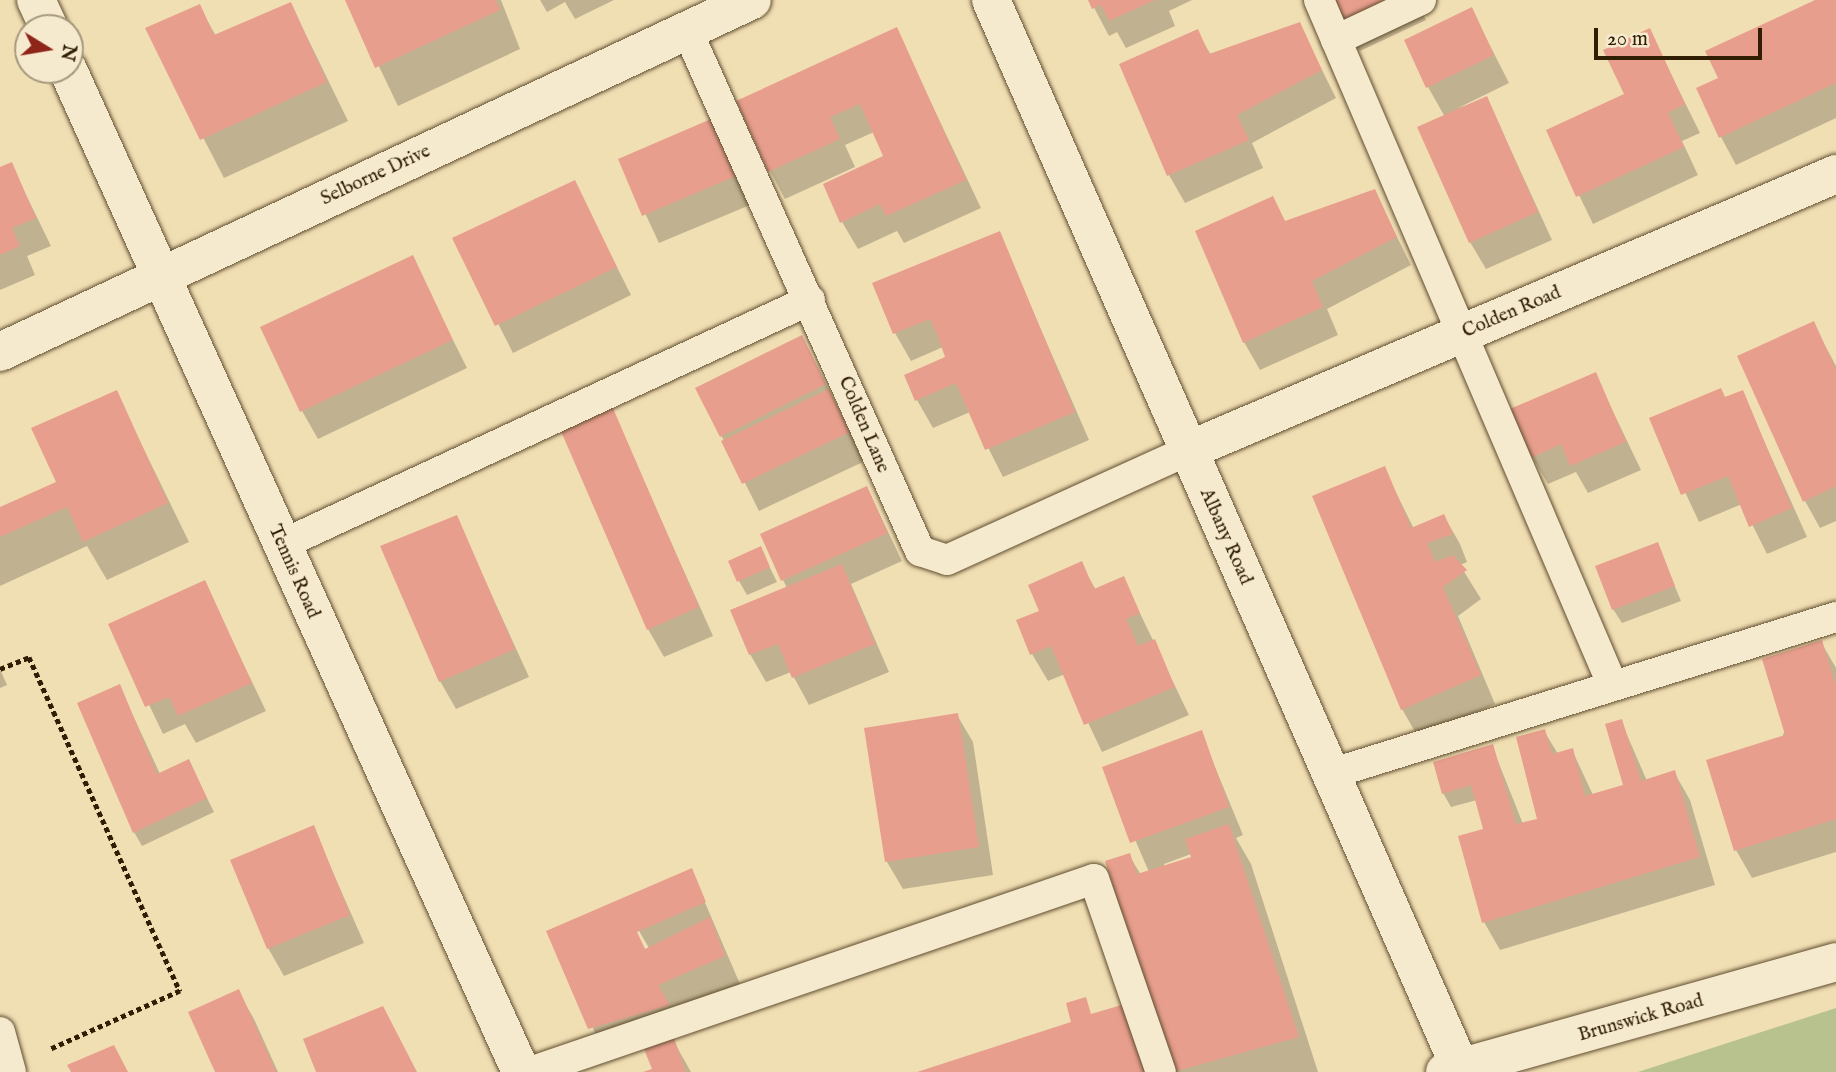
<!DOCTYPE html>
<style>
body{margin:0}
#map{position:relative;width:1836px;height:1072px;overflow:hidden;background:#f1dfb4;font-family:"IM FELL English",serif}
div>[style]{position:absolute}
.green>*{inset:0;background:#b7c28f}
.shadow>*{inset:0;background:#0003}
.building>*{inset:0;background:#e89e8d}
.path>*{height:4.5px;margin-top:-2.25px;transform-origin:0;background:repeating-linear-gradient(90deg,#2f1d04 0 5px,transparent 0 8.5px)}
.roads{filter:drop-shadow(0 0 2px #604e30) drop-shadow(0 0 2px #604e30)}
.service>*{height:30px;margin:-15px;padding:0 15px;transform-origin:15px;border-radius:15px;background:#f6eace}
.minor>*{height:38px;margin:-19px;padding:0 19px;transform-origin:19px;border-radius:19px;background:#f6eace}
.secondary>*{height:38px;margin:-19px;padding:0 19px;transform-origin:19px;border-radius:19px;background:#f6eace}
span{translate:-50% -50%;white-space:nowrap;text-align:center;line-height:1.15;-webkit-text-stroke:7px #f6eace;paint-order:stroke}
.street-label{font-size:19px;color:#2f1d04}
.north{position:absolute;left:14px;top:14px;width:70px;height:70px;box-sizing:border-box;background:#f6eace;border:2px solid #a6987d;border-radius:50%;rotate:101deg;font-size:19px;font-weight:700;line-height:28px;text-align:center;color:#2f1d04}
.north::after{content:'';display:block;margin:auto;width:24px;height:32px;background:#8f2418;clip-path:polygon(50% 0,100% 100%,50% 72%,0 100%)}
.scale{position:absolute;left:1594px;top:28px;width:168px;height:32px;box-sizing:border-box;border:4px solid #2f1d04;border-top:0;padding-left:9px;font-size:21px;line-height:24px;white-space:nowrap;color:#2f1d04;-webkit-text-stroke:5px #f6eace;paint-order:stroke}
</style>
<div id="map">
<div class="green">
<i style="clip-path:polygon(1836px 1008px,1836px 1072px,1638px 1072px)"></i>
</div>
<div class="shadow">
<i style="clip-path:polygon(347px 0,501px 0,520px 49px,398px 106px)"></i>
<i style="clip-path:polygon(540px 0,614px 0,575px 19px,565px 2px,547px 12px)"></i>
<i style="clip-path:polygon(1090px 0,1192px 0,1169px 11px,1175px 26px,1126px 48px,1117px 32px,1109px 36px)"></i>
<i style="clip-path:polygon(1416px 0,1426px 20px,1360px 51px,1345px 23px)"></i>
<i style="clip-path:polygon(1820px 0,1836px 0,1836px 118px,1736px 165px,1721px 137px)"></i>
<i style="clip-path:polygon(291px 4px,348px 121px,224px 178px,147px 29px,199px 6px,216px 36px)"></i>
<i style="clip-path:polygon(1472px 10px,1509px 83px,1458px 108px,1487px 98px,1552px 240px,1486px 269px,1470px 242px,1445px 117px,1428px 87px)"></i>
<i style="clip-path:polygon(1299px 24px,1336px 98px,1252px 143px,1263px 168px,1185px 203px,1169px 175px,1197px 31px,1211px 55px)"></i>
<i style="clip-path:polygon(896px 29px,981px 208px,904px 243px,897px 231px,858px 249px,842px 222px,885px 157px,874px 132px,845px 145px,855px 167px,785px 199px,770px 171px)"></i>
<i style="clip-path:polygon(1649px 30px,1700px 133px,1682px 141px,1698px 175px,1593px 224px,1548px 131px,1627px 94px)"></i>
<i style="clip-path:polygon(727px 149px,750px 205px,659px 243px,620px 160px)"></i>
<i style="clip-path:polygon(11px 164px,51px 246px,27px 256px,35px 275px,0 290px,0 169px)"></i>
<i style="clip-path:polygon(574px 182px,631px 295px,513px 353px,455px 239px)"></i>
<i style="clip-path:polygon(1374px 191px,1411px 265px,1327px 309px,1338px 335px,1260px 370px,1244px 342px,1272px 199px,1286px 223px)"></i>
<i style="clip-path:polygon(999px 233px,1089px 440px,1003px 477px,970px 412px,933px 428px,917px 400px,947px 358px,943px 347px,911px 361px,895px 333px)"></i>
<i style="clip-path:polygon(412px 258px,467px 368px,318px 439px,302px 411px)"></i>
<i style="clip-path:polygon(1813px 323px,1836px 366px,1836px 521px,1820px 528px,1805px 501px)"></i>
<i style="clip-path:polygon(802px 337px,865px 461px,759px 511px,698px 389px)"></i>
<i style="clip-path:polygon(1595px 374px,1641px 470px,1588px 493px,1576px 472px,1548px 484px,1532px 457px)"></i>
<i style="clip-path:polygon(116px 392px,189px 542px,107px 580px,87px 546px,0 586px,0 509px,58px 483px)"></i>
<i style="clip-path:polygon(1742px 392px,1807px 537px,1767px 554px,1742px 504px,1699px 522px,1651px 419px)"></i>
<i style="clip-path:polygon(611px 408px,713px 636px,664px 657px,648px 629px)"></i>
<i style="clip-path:polygon(1384px 468px,1414px 529px,1444px 516px,1460px 544px,1467px 562px,1460px 565px,1481px 599px,1458px 616px,1495px 704px,1418px 737px,1402px 709px)"></i>
<i style="clip-path:polygon(867px 488px,902px 561px,851px 584px,889px 672px,809px 705px,791px 672px,766px 682px,750px 654px,787px 588px,783px 580px)"></i>
<i style="clip-path:polygon(456px 517px,529px 677px,456px 709px,440px 681px)"></i>
<i style="clip-path:polygon(1657px 544px,1681px 601px,1622px 623px,1613px 609px)"></i>
<i style="clip-path:polygon(760px 548px,777px 582px,747px 595px,739px 581px)"></i>
<i style="clip-path:polygon(1081px 564px,1096px 590px,1123px 578px,1189px 715px,1102px 752px,1065px 674px,1048px 681px,1032px 654px,1041px 612px)"></i>
<i style="clip-path:polygon(204px 582px,266px 711px,196px 743px,185px 724px,163px 734px,111px 625px)"></i>
<i style="clip-path:polygon(1821px 642px,1836px 668px,1836px 852px,1752px 878px,1736px 850px)"></i>
<i style="clip-path:polygon(0 669px,7px 685px,0 688px)"></i>
<i style="clip-path:polygon(120px 687px,160px 774px,196px 776px,214px 812px,142px 846px,134px 832px)"></i>
<i style="clip-path:polygon(957px 715px,973px 742px,993px 875px,903px 889px,887px 862px)"></i>
<i style="clip-path:polygon(1621px 721px,1647px 781px,1674px 772px,1690px 800px,1715px 885px,1500px 950px,1484px 922px,1485px 830px,1477px 800px,1451px 807px,1443px 793px,1492px 746px,1523px 824px,1539px 820px,1544px 731px,1558px 754px,1572px 750px,1593px 795px,1625px 787px)"></i>
<i style="clip-path:polygon(evenodd,1201px 733px,1243px 835px,1236px 838px,1251px 864px,1318px 1072px,1175px 1072px,1129px 855px,1141px 875px,1149px 872px,1104px 768px,1201px 733px,1191px 854px,1193px 858px,1165px 867px,1164px 864px,1191px 854px)"></i>
<i style="clip-path:polygon(313px 827px,364px 943px,284px 976px,268px 948px)"></i>
<i style="clip-path:polygon(evenodd,691px 870px,740px 984px,672px 1013px,606px 1056px,548px 932px,691px 870px,635px 924px,649px 948px,646px 951px,632px 926px,635px 924px)"></i>
<i style="clip-path:polygon(238px 991px,254px 1019px,278px 1072px,217px 1072px)"></i>
<i style="clip-path:polygon(673px 1040px,691px 1072px,648px 1072px,654px 1070px)"></i>
</div>
<div class="building">
<i style="clip-path:polygon(345px 0,496px 0,500px 10px,375px 68px)"></i>
<i style="clip-path:polygon(1088px 0,1155px 0,1109px 21px,1101px 5px,1092px 9px)"></i>
<i style="clip-path:polygon(1332px 0,1394px 0,1343px 24px)"></i>
<i style="clip-path:polygon(1815px 0,1836px 0,1836px 83px,1719px 138px,1696px 88px,1718px 78px,1705px 51px)"></i>
<i style="clip-path:polygon(291px 2px,327px 82px,200px 140px,145px 28px,200px 4px,214px 35px)"></i>
<i style="clip-path:polygon(1472px 7px,1494px 55px,1426px 88px,1404px 40px)"></i>
<i style="clip-path:polygon(1300px 22px,1322px 70px,1237px 115px,1249px 140px,1167px 176px,1119px 64px,1198px 29px,1209px 54px)"></i>
<i style="clip-path:polygon(897px 27px,966px 180px,886px 216px,880px 204px,840px 223px,823px 184px,883px 156px,860px 104px,830px 117px,840px 139px,768px 172px,736px 101px)"></i>
<i style="clip-path:polygon(1650px 28px,1685px 104px,1668px 113px,1684px 147px,1576px 197px,1546px 130px,1624px 94px,1603px 50px)"></i>
<i style="clip-path:polygon(1487px 96px,1538px 212px,1469px 243px,1417px 127px)"></i>
<i style="clip-path:polygon(711px 119px,736px 176px,642px 216px,618px 159px)"></i>
<i style="clip-path:polygon(12px 162px,36px 218px,12px 228px,20px 246px,0 255px,0 167px)"></i>
<i style="clip-path:polygon(575px 180px,617px 267px,495px 326px,452px 238px)"></i>
<i style="clip-path:polygon(1375px 189px,1397px 237px,1312px 281px,1323px 307px,1243px 343px,1195px 231px,1273px 196px,1285px 221px)"></i>
<i style="clip-path:polygon(1000px 231px,1075px 412px,985px 450px,956px 383px,915px 401px,904px 375px,945px 357px,937px 334px,930px 319px,893px 334px,872px 283px)"></i>
<i style="clip-path:polygon(413px 255px,453px 340px,300px 412px,260px 327px)"></i>
<i style="clip-path:polygon(1814px 321px,1836px 370px,1836px 486px,1803px 502px,1737px 356px)"></i>
<i style="clip-path:polygon(802px 335px,826px 384px,720px 437px,695px 388px)"></i>
<i style="clip-path:polygon(1596px 372px,1626px 442px,1570px 466px,1561px 444px,1531px 458px,1510px 409px)"></i>
<i style="clip-path:polygon(1721px 388px,1725px 397px,1743px 390px,1792px 508px,1749px 527px,1728px 476px,1681px 495px,1649px 418px)"></i>
<i style="clip-path:polygon(829px 389px,850px 432px,742px 484px,721px 441px)"></i>
<i style="clip-path:polygon(117px 390px,168px 503px,83px 542px,67px 507px,0 537px,0 507px,56px 482px,31px 428px)"></i>
<i style="clip-path:polygon(612px 406px,699px 607px,647px 630px,560px 429px)"></i>
<i style="clip-path:polygon(1385px 466px,1411px 528px,1444px 514px,1453px 534px,1427px 543px,1435px 562px,1453px 555px,1467px 570px,1443px 587px,1481px 675px,1401px 710px,1312px 496px)"></i>
<i style="clip-path:polygon(867px 486px,888px 533px,781px 581px,760px 534px)"></i>
<i style="clip-path:polygon(457px 515px,515px 649px,439px 682px,380px 546px)"></i>
<i style="clip-path:polygon(1658px 542px,1675px 586px,1612px 610px,1595px 566px)"></i>
<i style="clip-path:polygon(761px 546px,770px 567px,737px 582px,728px 561px)"></i>
<i style="clip-path:polygon(1082px 561px,1094px 589px,1124px 576px,1140px 613px,1126px 619px,1138px 646px,1155px 639px,1175px 687px,1084px 725px,1051px 646px,1030px 655px,1016px 620px,1039px 611px,1028px 585px)"></i>
<i style="clip-path:polygon(842px 564px,875px 644px,792px 678px,778px 644px,749px 655px,730px 610px)"></i>
<i style="clip-path:polygon(205px 580px,252px 683px,178px 716px,169px 697px,145px 707px,108px 624px)"></i>
<i style="clip-path:polygon(1822px 640px,1836px 687px,1836px 819px,1734px 851px,1706px 760px,1785px 735px,1762px 659px)"></i>
<i style="clip-path:polygon(120px 684px,157px 774px,189px 759px,207px 798px,133px 833px,77px 703px)"></i>
<i style="clip-path:polygon(958px 713px,979px 847px,885px 862px,864px 728px)"></i>
<i style="clip-path:polygon(1622px 719px,1641px 781px,1675px 770px,1700px 857px,1482px 923px,1458px 836px,1483px 829px,1471px 785px,1442px 794px,1433px 762px,1493px 744px,1516px 824px,1537px 819px,1516px 737px,1545px 729px,1552px 754px,1573px 748px,1585px 796px,1623px 785px,1605px 724px)"></i>
<i style="clip-path:polygon(1202px 730px,1229px 807px,1130px 843px,1102px 767px)"></i>
<i style="clip-path:polygon(1229px 824px,1299px 1037px,1173px 1072px,1105px 861px,1130px 853px,1137px 874px,1191px 857px,1185px 839px)"></i>
<i style="clip-path:polygon(314px 825px,350px 915px,267px 949px,230px 860px)"></i>
<i style="clip-path:polygon(692px 868px,706px 902px,637px 932px,645px 949px,710px 917px,725px 956px,658px 985px,670px 1005px,588px 1029px,546px 931px)"></i>
<i style="clip-path:polygon(239px 989px,276px 1072px,215px 1072px,188px 1012px)"></i>
<i style="clip-path:polygon(1086px 997px,1091px 1014px,1125px 1004px,1145px 1072px,917px 1072px,1071px 1022px,1066px 1003px)"></i>
<i style="clip-path:polygon(383px 1006px,417px 1072px,316px 1072px,303px 1039px)"></i>
<i style="clip-path:polygon(674px 1038px,686px 1072px,643px 1072px,652px 1069px,644px 1049px)"></i>
<i style="clip-path:polygon(114px 1045px,128px 1072px,71px 1072px,67px 1065px)"></i>
</div>
<div class="path">
<i style="left:0;top:669px;width:31px;rotate:-22deg"></i>
<i style="left:29px;top:657px;width:367px;rotate:65.7deg"></i>
<i style="left:180px;top:991px;width:144px;rotate:155.8deg"></i>
</div>
<div class="roads">
<div class="service">
<i style="left:1319px;top:0;width:744px;rotate:66.81deg"></i>
<i style="left:687px;top:30px;width:571px;rotate:65.91deg"></i>
<i style="left:920px;top:551px;width:28px;rotate:18deg"></i>
<i style="left:947px;top:560px;width:264px;rotate:-24.4deg"></i>
<i style="left:1336px;top:40px;width:94px;rotate:-25.2deg"></i>
<i style="left:281px;top:545px;width:583px;rotate:-24.85deg"></i>
<i style="left:1330px;top:774px;width:530px;rotate:-17.24deg"></i>
<i style="left:0;top:1032px;width:41px;rotate:74.6deg"></i>
<i style="left:530px;top:1072px;width:596px;rotate:-18.89deg"></i>
<i style="left:1094px;top:879px;width:204px;rotate:70.9deg"></i>
</div>
<div class="minor">
<i style="left:36px;top:0;width:31px;rotate:65deg"></i>
<i style="left:68px;top:70px;width:1100px;rotate:65.67deg"></i>
<i style="left:0;top:352px;width:830px;rotate:-25.08deg"></i>
<i style="left:1187px;top:451px;width:706px;rotate:-23.11deg"></i>
<i style="left:1445px;top:1072px;width:406px;rotate:-15.7deg"></i>
</div>
<div class="secondary">
<i style="left:991px;top:0;width:1171px;rotate:66.28deg"></i>
</div>
</div>
<div class="street-label">
<span style="left:376px;top:176px;rotate:-25deg">Selborne Drive</span>
<span style="left:1512px;top:313px;rotate:-23deg">Colden Road</span>
<span style="left:863px;top:425px;rotate:67deg">Colden Lane</span>
<span style="left:1225px;top:537px;rotate:66deg">Albany Road</span>
<span style="left:293px;top:572px;rotate:66deg">Tennis Road</span>
<span style="left:1641px;top:1019px;rotate:-16deg">Brunswick Road</span>
</div>
<div class="north">N</div>
<div class="scale">20 m</div>
</div>
